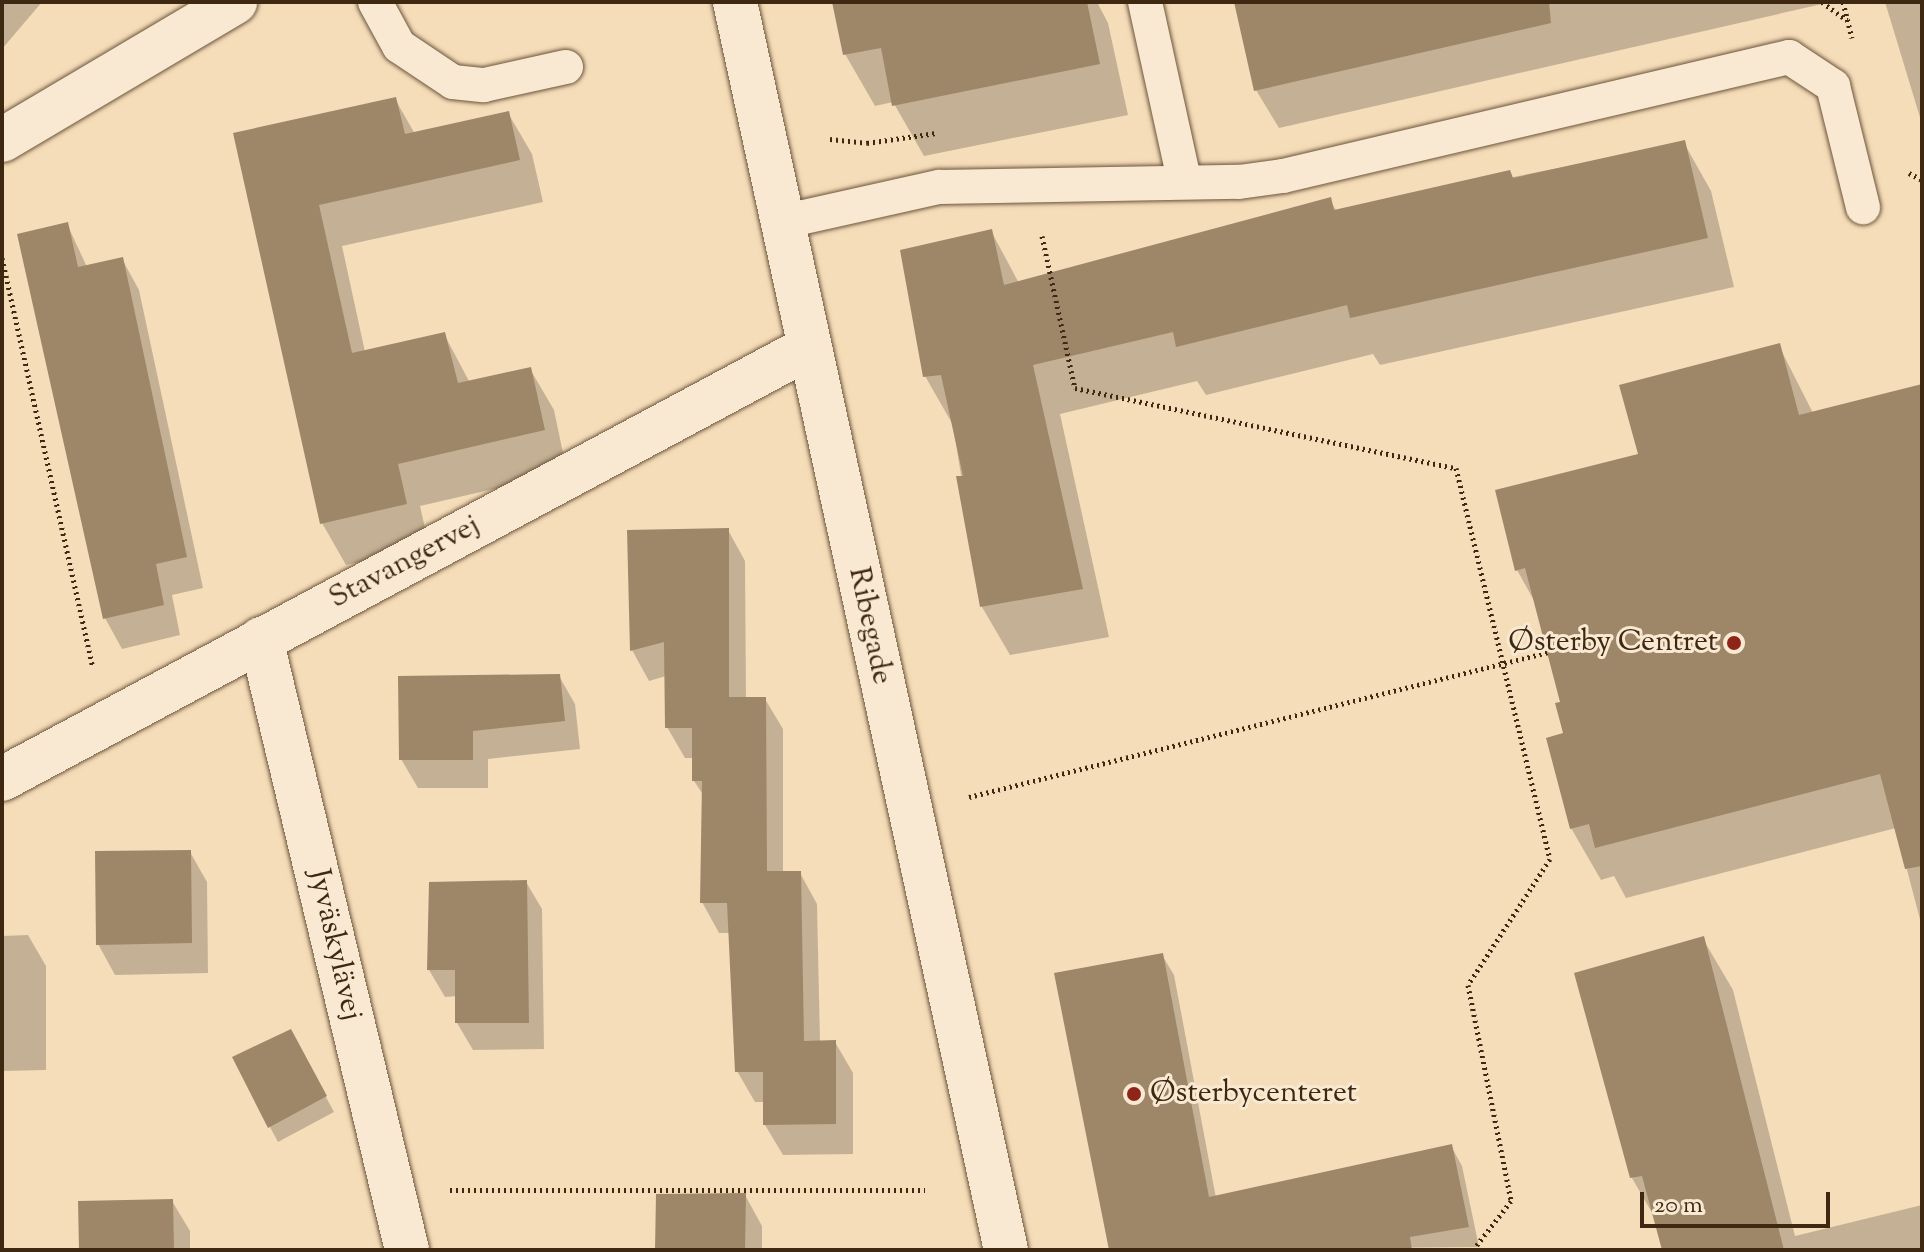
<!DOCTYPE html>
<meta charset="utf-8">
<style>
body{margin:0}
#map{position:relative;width:1924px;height:1252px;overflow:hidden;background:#f6ddb9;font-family:"Sorts Mill Goudy",serif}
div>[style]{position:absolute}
.shadow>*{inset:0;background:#0003}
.building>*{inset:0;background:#9e8669}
.path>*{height:5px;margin-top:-2.5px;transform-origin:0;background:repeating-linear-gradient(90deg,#3e2812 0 2px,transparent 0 6px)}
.roads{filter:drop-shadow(0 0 2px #6c553c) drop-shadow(0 0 2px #6c553c)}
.service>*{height:34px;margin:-17px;padding:0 17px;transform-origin:17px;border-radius:17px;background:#f9e9d2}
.minor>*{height:44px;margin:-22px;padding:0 22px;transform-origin:22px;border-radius:22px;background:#f9e9d2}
.dots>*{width:22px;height:22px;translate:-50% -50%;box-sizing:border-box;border:4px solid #f9e9d2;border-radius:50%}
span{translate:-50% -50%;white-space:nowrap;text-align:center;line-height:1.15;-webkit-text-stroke:6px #f9e9d2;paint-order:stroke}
.street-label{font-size:30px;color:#3e2812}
.poi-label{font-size:30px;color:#3e2812}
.right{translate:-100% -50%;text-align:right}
.left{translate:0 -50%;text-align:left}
.frame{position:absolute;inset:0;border:4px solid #3e2812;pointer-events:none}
.scale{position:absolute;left:1640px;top:1192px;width:190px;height:36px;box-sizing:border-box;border:4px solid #3e2812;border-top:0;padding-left:10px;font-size:24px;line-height:28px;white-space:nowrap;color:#3e2812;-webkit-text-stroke:6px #f9e9d2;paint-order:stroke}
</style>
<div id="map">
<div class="shadow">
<i style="clip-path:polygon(2px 2px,42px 2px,2px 49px)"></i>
<i style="clip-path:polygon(834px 2px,1097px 2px,1108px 23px,1128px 115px,924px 156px,893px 102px,875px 106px,845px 54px)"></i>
<i style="clip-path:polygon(1236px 2px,1831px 2px,1279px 128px,1256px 90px)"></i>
<i style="clip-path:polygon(1885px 2px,1922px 2px,1922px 124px)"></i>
<i style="clip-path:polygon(395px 99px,415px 134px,508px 113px,532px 154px,543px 202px,342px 246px,365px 352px,444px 334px,470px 383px,530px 369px,554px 410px,567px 472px,420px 506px,429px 546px,346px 565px,322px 523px,235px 134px)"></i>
<i style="clip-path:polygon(1684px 143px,1711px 191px,1734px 287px,1380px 365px,1373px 354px,1206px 395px,1197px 381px,1060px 414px,1109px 637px,1010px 655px,982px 607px,953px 425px,925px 376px,991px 231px,1019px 283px,1330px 200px,1337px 212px)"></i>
<i style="clip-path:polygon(67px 224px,87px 267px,122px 259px,139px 290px,203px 588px,172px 595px,180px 635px,122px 649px,105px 618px)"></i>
<i style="clip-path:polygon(1779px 346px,1813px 413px,1922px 386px,1922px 927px,1896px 828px,1626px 898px,1614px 876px,1601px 880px,1571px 828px,1563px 703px,1537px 606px,1517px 570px,1640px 456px)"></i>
<i style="clip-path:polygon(728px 530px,745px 561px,746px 699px,765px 699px,783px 729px,783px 873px,800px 873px,817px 904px,820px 1042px,835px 1042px,853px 1073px,853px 1154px,783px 1155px,765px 1125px,765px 1102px,755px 1102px,737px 1071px,730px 933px,719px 933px,702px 902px,704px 796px,694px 781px,694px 758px,685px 758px,667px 727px,666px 676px,649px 681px,632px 650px)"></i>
<i style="clip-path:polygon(559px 676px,575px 704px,580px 749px,488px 759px,488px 788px,418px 788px,401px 759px)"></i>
<i style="clip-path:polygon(190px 852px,207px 882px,208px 973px,115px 975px,98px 944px)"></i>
<i style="clip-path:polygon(526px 882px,542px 909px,544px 1049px,473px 1050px,457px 1023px,457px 996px,445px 997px,429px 970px)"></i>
<i style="clip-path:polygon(28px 935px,46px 966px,46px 1070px,2px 1071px,2px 936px)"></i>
<i style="clip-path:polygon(1703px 939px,1733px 990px,1795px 1236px,1922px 1205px,1922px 1250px,1664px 1250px,1655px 1218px,1632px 1178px)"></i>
<i style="clip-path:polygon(1162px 955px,1174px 975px,1216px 1198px,1451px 1146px,1462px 1166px,1479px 1247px,1111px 1250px)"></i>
<i style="clip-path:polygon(299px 1047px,334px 1112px,278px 1142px,270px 1127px)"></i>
<i style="clip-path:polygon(745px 1195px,762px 1226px,762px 1250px,657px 1250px)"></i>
<i style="clip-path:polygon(172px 1201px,190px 1231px,190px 1250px,81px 1250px)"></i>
</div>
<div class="building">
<i style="clip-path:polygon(832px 2px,1087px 2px,1100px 64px,892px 106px,881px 48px,843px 55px)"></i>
<i style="clip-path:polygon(1234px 2px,1549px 2px,1551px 23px,1254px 91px)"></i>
<i style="clip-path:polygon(396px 97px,405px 134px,509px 111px,520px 160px,319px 205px,352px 353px,445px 332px,458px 383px,531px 367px,545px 430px,398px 464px,407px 504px,320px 524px,233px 133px)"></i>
<i style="clip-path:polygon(1685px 140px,1708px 238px,1350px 318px,1347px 305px,1176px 347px,1173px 332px,1033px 365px,1083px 589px,980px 607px,956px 476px,963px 476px,941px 375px,923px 377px,900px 250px,992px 229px,1004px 285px,1331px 197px,1334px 210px,1510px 170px,1513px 178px)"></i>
<i style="clip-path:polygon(68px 222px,78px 267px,123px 257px,187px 557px,156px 564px,164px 605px,103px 619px,17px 234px)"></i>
<i style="clip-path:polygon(1780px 343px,1799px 415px,1922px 384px,1922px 866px,1905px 869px,1880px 774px,1595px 848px,1589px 824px,1570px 829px,1546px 738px,1563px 733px,1555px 703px,1560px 702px,1525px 568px,1515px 571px,1495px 490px,1638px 454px,1619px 385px)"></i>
<i style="clip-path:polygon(729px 528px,729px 697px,766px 697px,767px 871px,801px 871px,804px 1041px,836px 1040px,836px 1124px,763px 1125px,763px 1072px,735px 1072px,727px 903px,700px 903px,702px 781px,692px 781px,692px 728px,665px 728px,664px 642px,630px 651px,627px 530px)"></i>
<i style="clip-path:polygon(560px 674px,565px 721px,473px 731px,473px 760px,399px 760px,398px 676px)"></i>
<i style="clip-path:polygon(191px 850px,192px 943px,96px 945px,95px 851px)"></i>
<i style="clip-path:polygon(527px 880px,529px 1023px,455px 1023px,455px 970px,427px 970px,429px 882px)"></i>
<i style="clip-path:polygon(1704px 936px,1784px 1250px,1662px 1250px,1642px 1176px,1630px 1178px,1574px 973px)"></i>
<i style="clip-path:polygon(1163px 953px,1209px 1197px,1452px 1144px,1469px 1227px,1410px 1237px,1412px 1250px,1109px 1250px,1054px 973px)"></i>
<i style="clip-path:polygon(291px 1029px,327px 1096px,268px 1128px,232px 1057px)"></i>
<i style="clip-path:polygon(746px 1193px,745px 1250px,655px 1250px,656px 1194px)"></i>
<i style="clip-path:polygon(173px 1199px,174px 1250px,79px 1250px,78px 1201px)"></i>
</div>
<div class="path">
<i style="left:1822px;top:2px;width:31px;rotate:36deg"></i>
<i style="left:1843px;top:2px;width:37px;rotate:76deg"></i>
<i style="left:830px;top:139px;width:37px;rotate:6deg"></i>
<i style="left:867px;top:143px;width:70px;rotate:-8.2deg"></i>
<i style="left:1909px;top:173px;width:15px;rotate:28deg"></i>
<i style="left:1042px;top:236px;width:156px;rotate:77.8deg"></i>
<i style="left:1075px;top:388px;width:389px;rotate:11.9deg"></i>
<i style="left:1456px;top:468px;width:402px;rotate:76.5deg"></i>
<i style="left:1550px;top:859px;width:150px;rotate:123.1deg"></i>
<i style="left:1468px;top:985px;width:220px;rotate:78.7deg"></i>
<i style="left:1511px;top:1201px;width:62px;rotate:127.8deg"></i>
<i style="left:2px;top:258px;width:419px;rotate:77.5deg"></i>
<i style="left:969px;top:797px;width:598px;rotate:-14.04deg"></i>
<i style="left:450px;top:1190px;width:475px"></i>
</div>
<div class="roads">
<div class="service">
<i style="left:375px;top:2px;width:50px;rotate:61.4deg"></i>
<i style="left:399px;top:46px;width:65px;rotate:33.7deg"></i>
<i style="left:453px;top:82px;width:31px;rotate:6deg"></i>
<i style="left:484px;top:85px;width:84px;rotate:-12.4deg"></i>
<i style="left:1145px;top:2px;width:182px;rotate:77.6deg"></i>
<i style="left:782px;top:222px;width:161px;rotate:-12.6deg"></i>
<i style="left:939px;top:187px;width:300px;rotate:-1deg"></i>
<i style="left:1239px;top:182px;width:44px;rotate:-7.8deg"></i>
<i style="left:1283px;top:176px;width:520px;rotate:-13.23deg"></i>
<i style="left:1789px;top:57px;width:53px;rotate:33.4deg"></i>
<i style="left:1833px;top:86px;width:125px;rotate:76.1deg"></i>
</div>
<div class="minor">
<i style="left:735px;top:2px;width:1277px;rotate:77.75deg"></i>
<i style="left:2px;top:140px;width:271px;rotate:-30.6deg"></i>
<i style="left:261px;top:639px;width:628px;rotate:76.56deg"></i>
<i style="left:2px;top:779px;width:914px;rotate:-28.14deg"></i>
</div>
</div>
<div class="dots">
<i style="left:1734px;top:643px;background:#8f2418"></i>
<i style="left:1134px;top:1094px;background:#8f2418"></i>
</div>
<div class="street-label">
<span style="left:405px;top:563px;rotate:-28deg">Stavangervej</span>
<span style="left:869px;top:626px;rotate:78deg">Ribegade</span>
<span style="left:334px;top:945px;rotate:77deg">Jyväskylävej</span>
</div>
<div class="poi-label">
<span class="right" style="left:1718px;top:643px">Østerby Centret</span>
<span class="left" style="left:1150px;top:1094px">Østerbycenteret</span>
</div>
<div class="frame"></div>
<div class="scale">20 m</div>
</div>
